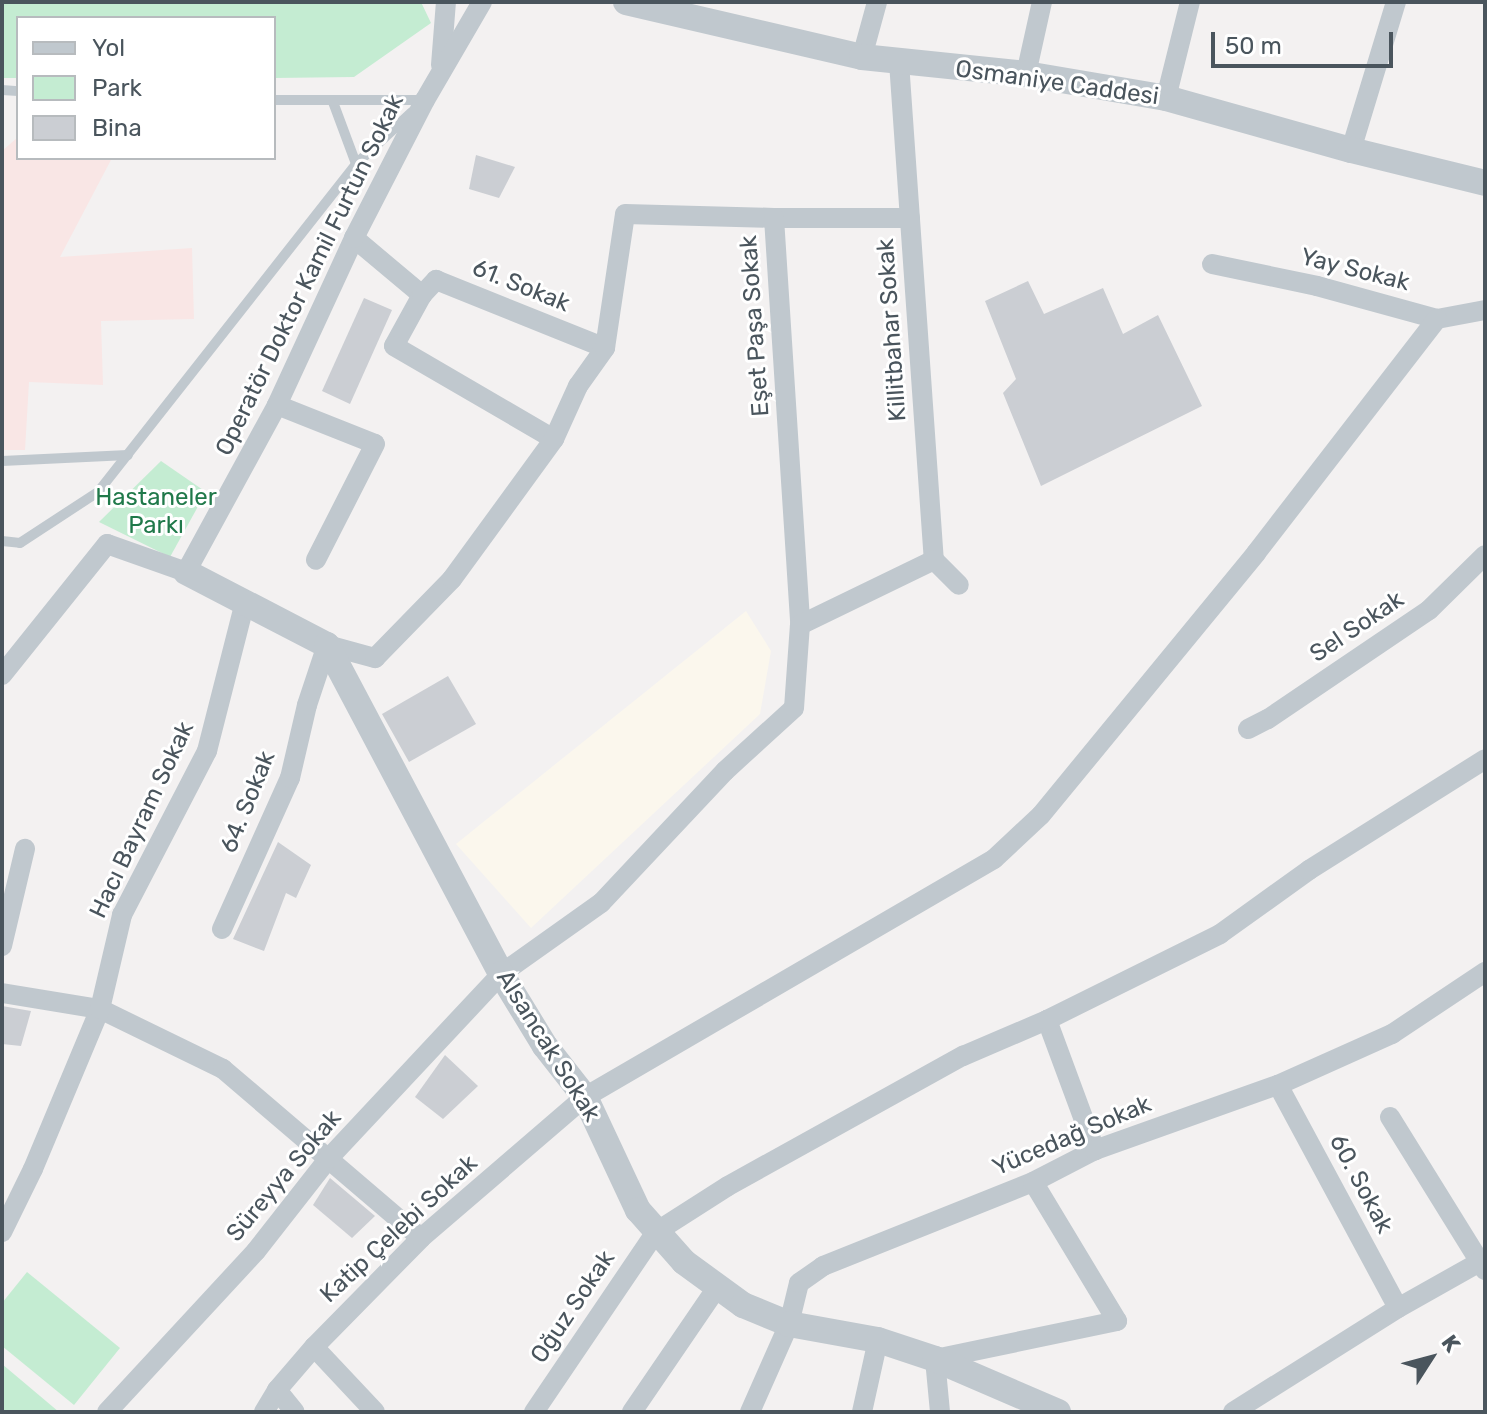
<!DOCTYPE html>
<meta charset="utf-8">
<style>
body{margin:0}
#map{position:relative;width:1487px;height:1414px;overflow:hidden;background:#f3f1f1;font-family:Rubik,sans-serif}
div>[style]{position:absolute}
.commercial>*{inset:0;background:#fbf7ed}
.medical>*{inset:0;background:#f9e6e5}
.green>*{inset:0;background:#c4ecd2}
.building>*{inset:0;background:#cbced3}
.service>*{height:10px;margin:-5px;padding:0 5px;transform-origin:5px;border-radius:5px;background:#c0c8ce}
.minor>*{height:20px;margin:-10px;padding:0 10px;transform-origin:10px;border-radius:10px;background:#c0c8ce}
.tertiary>*{height:26px;margin:-13px;padding:0 13px;transform-origin:13px;border-radius:13px;background:#c0c8ce}
span{translate:-50% -50%;white-space:nowrap;text-align:center;line-height:1.15;-webkit-text-stroke:6px #fff;paint-order:stroke}
.street-label{font-size:24px;color:#4a555d}
.park-label{font-size:24px;color:#20794a}
.frame{position:absolute;inset:0;border:4px solid #4a555d;pointer-events:none}
.legend{position:absolute;left:16px;top:16px;width:260px;height:144px;box-sizing:border-box;background:#fff;border:2px solid #b7bbbe;margin:0;padding:10px 14px;list-style:none;font-size:24px;color:#4a555d}
.legend li{display:flex;align-items:center;gap:16px;height:40px}
.legend b{width:40px;border:2px solid #b7bbbe}
.north{position:absolute;left:1391px;top:1318px;width:80px;height:80px;-webkit-text-stroke:6px #fff;paint-order:stroke;rotate:54deg;font-size:22px;font-weight:700;line-height:32px;text-align:center;color:#4a555d}
.north::after{content:'';display:block;margin:auto;width:28px;height:36px;background:#4a555d;clip-path:polygon(50% 0,100% 100%,50% 72%,0 100%)}
.scale{position:absolute;left:1211px;top:32px;width:182px;height:36px;box-sizing:border-box;border:4px solid #4a555d;border-top:0;padding-left:10px;font-size:24px;line-height:28px;white-space:nowrap;color:#4a555d;-webkit-text-stroke:6px #fff;paint-order:stroke}
</style>
<div id="map">
<div class="commercial">
<i style="clip-path:polygon(746px 611px,771px 651px,760px 714px,531px 928px,456px 844px)"></i>
</div>
<div class="medical">
<i style="clip-path:polygon(18px 137px,18px 158px,112px 158px,60px 257px,192px 248px,194px 319px,101px 321px,103px 385px,29px 382px,25px 450px,2px 450px,2px 151px)"></i>
</div>
<div class="green">
<i style="clip-path:polygon(2px 2px,421px 2px,431px 23px,354px 77px,274px 78px,274px 18px,18px 18px,18px 78px,2px 78px)"></i>
<i style="clip-path:polygon(161px 461px,206px 492px,170px 557px,99px 522px)"></i>
<i style="clip-path:polygon(27px 1272px,120px 1348px,74px 1405px,2px 1346px,2px 1303px)"></i>
<i style="clip-path:polygon(2px 1364px,59px 1412px,2px 1412px)"></i>
</div>
<div class="building">
<i style="clip-path:polygon(476px 155px,515px 167px,499px 198px,469px 189px)"></i>
<i style="clip-path:polygon(1028px 281px,1044px 314px,1103px 288px,1123px 334px,1158px 315px,1202px 406px,1041px 486px,1003px 393px,1016px 379px,985px 301px)"></i>
<i style="clip-path:polygon(364px 298px,392px 310px,350px 404px,322px 391px)"></i>
<i style="clip-path:polygon(448px 676px,476px 724px,409px 762px,382px 714px)"></i>
<i style="clip-path:polygon(278px 842px,311px 865px,296px 898px,286px 893px,264px 951px,233px 939px)"></i>
<i style="clip-path:polygon(2px 1006px,31px 1011px,21px 1046px,2px 1044px)"></i>
<i style="clip-path:polygon(445px 1055px,478px 1086px,443px 1119px,415px 1097px)"></i>
<i style="clip-path:polygon(330px 1178px,375px 1216px,352px 1238px,313px 1205px)"></i>
</div>
<div class="service">
<i style="left:2px;top:90px;width:16px;rotate:4deg"></i>
<i style="left:274px;top:100px;width:151px"></i>
<i style="left:333px;top:102px;width:66px;rotate:69.6deg"></i>
<i style="left:2px;top:461px;width:126px;rotate:-2.7deg"></i>
<i style="left:2px;top:541px;width:18px;rotate:6deg"></i>
<i style="left:20px;top:543px;width:93px;rotate:-33.2deg"></i>
<i style="left:98px;top:492px;width:417px;rotate:-51.8deg"></i>
<i style="left:356px;top:164px;width:76px;rotate:-42.9deg"></i>
</div>
<div class="minor">
<i style="left:862px;top:57px;width:57px;rotate:-74.7deg"></i>
<i style="left:899px;top:62px;width:499px;rotate:86deg"></i>
<i style="left:934px;top:560px;width:35px;rotate:45deg"></i>
<i style="left:441px;top:65px;width:63px;rotate:-85.5deg"></i>
<i style="left:1026px;top:74px;width:74px;rotate:-77.5deg"></i>
<i style="left:1166px;top:98px;width:99px;rotate:-76deg"></i>
<i style="left:1351px;top:150px;width:155px;rotate:-73.1deg"></i>
<i style="left:774px;top:218px;width:136px"></i>
<i style="left:354px;top:238px;width:89px;rotate:40deg"></i>
<i style="left:422px;top:295px;width:58px;rotate:118.8deg"></i>
<i style="left:394px;top:346px;width:185px;rotate:30.2deg"></i>
<i style="left:1212px;top:264px;width:107px;rotate:11.8deg"></i>
<i style="left:1317px;top:286px;width:124px;rotate:15.4deg"></i>
<i style="left:1437px;top:319px;width:49px;rotate:-10.6deg"></i>
<i style="left:422px;top:295px;width:21px;rotate:-47deg"></i>
<i style="left:436px;top:280px;width:182px;rotate:21.9deg"></i>
<i style="left:277px;top:405px;width:105px;rotate:21.7deg"></i>
<i style="left:375px;top:444px;width:130px;rotate:117deg"></i>
<i style="left:2px;top:675px;width:168px;rotate:-51.3deg"></i>
<i style="left:107px;top:544px;width:84px;rotate:19.5deg"></i>
<i style="left:186px;top:572px;width:190px;rotate:-61.4deg"></i>
<i style="left:277px;top:405px;width:184px;rotate:-65.2deg"></i>
<i style="left:354px;top:238px;width:155px;rotate:-62.8deg"></i>
<i style="left:425px;top:100px;width:113px;rotate:-59.8deg"></i>
<i style="left:1248px;top:729px;width:22px;rotate:-27deg"></i>
<i style="left:1268px;top:719px;width:194px;rotate:-34.1deg"></i>
<i style="left:1429px;top:610px;width:78px;rotate:-44.5deg"></i>
<i style="left:222px;top:929px;width:166px;rotate:-65.8deg"></i>
<i style="left:290px;top:778px;width:75px;rotate:-76.9deg"></i>
<i style="left:307px;top:705px;width:63px;rotate:-71.6deg"></i>
<i style="left:327px;top:645px;width:50px;rotate:15.2deg"></i>
<i style="left:375px;top:658px;width:110px;rotate:-45.7deg"></i>
<i style="left:452px;top:579px;width:173px;rotate:-53.9deg"></i>
<i style="left:554px;top:439px;width:58px;rotate:-65.6deg"></i>
<i style="left:578px;top:386px;width:47px;rotate:-54.6deg"></i>
<i style="left:605px;top:348px;width:135px;rotate:-81.5deg"></i>
<i style="left:625px;top:214px;width:149px;rotate:1.5deg"></i>
<i style="left:774px;top:218px;width:408px;rotate:86.3deg"></i>
<i style="left:2px;top:946px;width:100px;rotate:-76.7deg"></i>
<i style="left:2px;top:993px;width:99px;rotate:9.3deg"></i>
<i style="left:100px;top:1009px;width:137px;rotate:26deg"></i>
<i style="left:223px;top:1069px;width:260px;rotate:40.5deg"></i>
<i style="left:1047px;top:1020px;width:139px;rotate:69.7deg"></i>
<i style="left:1278px;top:1085px;width:253px;rotate:61.7deg"></i>
<i style="left:1390px;top:1117px;width:180px;rotate:58.2deg"></i>
<i style="left:2px;top:1232px;width:70px;rotate:-63.8deg"></i>
<i style="left:33px;top:1169px;width:173px;rotate:-67.3deg"></i>
<i style="left:100px;top:1009px;width:97px;rotate:-76.8deg"></i>
<i style="left:122px;top:915px;width:185px;rotate:-62.6deg"></i>
<i style="left:207px;top:751px;width:154px;rotate:-75.7deg"></i>
<i style="left:314px;top:1347px;width:89px;rotate:46.8deg"></i>
<i style="left:277px;top:1390px;width:28px;rotate:51deg"></i>
<i style="left:107px;top:1412px;width:219px;rotate:-47.2deg"></i>
<i style="left:256px;top:1251px;width:118px;rotate:-51.9deg"></i>
<i style="left:329px;top:1158px;width:252px;rotate:-46.9deg"></i>
<i style="left:501px;top:974px;width:123px;rotate:-35.4deg"></i>
<i style="left:601px;top:903px;width:181px;rotate:-46.8deg"></i>
<i style="left:725px;top:771px;width:93px;rotate:-42.4deg"></i>
<i style="left:794px;top:708px;width:83px;rotate:-85.9deg"></i>
<i style="left:800px;top:625px;width:149px;rotate:-25.9deg"></i>
<i style="left:264px;top:1412px;width:26px;rotate:-59deg"></i>
<i style="left:277px;top:1390px;width:57px;rotate:-49.3deg"></i>
<i style="left:314px;top:1347px;width:153px;rotate:-45.5deg"></i>
<i style="left:421px;top:1238px;width:216px;rotate:-40.7deg"></i>
<i style="left:585px;top:1097px;width:473px;rotate:-30.2deg"></i>
<i style="left:994px;top:859px;width:64px;rotate:-43.1deg"></i>
<i style="left:1041px;top:815px;width:339px;rotate:-50.6deg"></i>
<i style="left:1256px;top:553px;width:296px;rotate:-52.3deg"></i>
<i style="left:534px;top:1412px;width:217px;rotate:-55.9deg"></i>
<i style="left:656px;top:1232px;width:85px;rotate:-32.6deg"></i>
<i style="left:728px;top:1186px;width:269px;rotate:-29deg"></i>
<i style="left:963px;top:1056px;width:91px;rotate:-23.2deg"></i>
<i style="left:1047px;top:1020px;width:193px;rotate:-26.4deg"></i>
<i style="left:1220px;top:934px;width:110px;rotate:-35.7deg"></i>
<i style="left:1309px;top:870px;width:208px;rotate:-32.2deg"></i>
<i style="left:632px;top:1412px;width:153px;rotate:-55.7deg"></i>
<i style="left:750px;top:1412px;width:96px;rotate:-66.1deg"></i>
<i style="left:789px;top:1324px;width:42px;rotate:-76.3deg"></i>
<i style="left:799px;top:1283px;width:29px;rotate:-35deg"></i>
<i style="left:823px;top:1266px;width:226px;rotate:-21.8deg"></i>
<i style="left:1033px;top:1182px;width:70px;rotate:-27.3deg"></i>
<i style="left:1095px;top:1150px;width:194px;rotate:-19.6deg"></i>
<i style="left:1278px;top:1085px;width:125px;rotate:-24.1deg"></i>
<i style="left:1392px;top:1034px;width:112px;rotate:-33.7deg"></i>
<i style="left:862px;top:1412px;width:74px;rotate:-77.5deg"></i>
<i style="left:940px;top:1412px;width:53px;rotate:-95.4deg"></i>
<i style="left:935px;top:1359px;width:186px;rotate:-11.8deg"></i>
<i style="left:1117px;top:1321px;width:162px;rotate:-121.1deg"></i>
<i style="left:1233px;top:1412px;width:195px;rotate:-32.2deg"></i>
<i style="left:1398px;top:1308px;width:100px;rotate:-29.4deg"></i>
</div>
<div class="tertiary">
<i style="left:626px;top:2px;width:242px;rotate:13.1deg"></i>
<i style="left:862px;top:57px;width:165px;rotate:5.9deg"></i>
<i style="left:1026px;top:74px;width:142px;rotate:9.7deg"></i>
<i style="left:1166px;top:98px;width:192px;rotate:15.7deg"></i>
<i style="left:1351px;top:150px;width:138px;rotate:13.8deg"></i>
<i style="left:186px;top:572px;width:159px;rotate:27.4deg"></i>
<i style="left:327px;top:645px;width:372px;rotate:62.1deg"></i>
<i style="left:501px;top:974px;width:84px;rotate:58.6deg"></i>
<i style="left:545px;top:1046px;width:65px;rotate:51.9deg"></i>
<i style="left:585px;top:1097px;width:125px;rotate:64.9deg"></i>
<i style="left:638px;top:1210px;width:69px;rotate:48.5deg"></i>
<i style="left:684px;top:1262px;width:73px;rotate:36.1deg"></i>
<i style="left:743px;top:1305px;width:50px;rotate:22.4deg"></i>
<i style="left:789px;top:1324px;width:90px;rotate:10.2deg"></i>
<i style="left:878px;top:1340px;width:60px;rotate:18.4deg"></i>
<i style="left:935px;top:1359px;width:134px;rotate:23.3deg"></i>
</div>
<div class="street-label">
<span style="left:1057px;top:83px;rotate:8deg">Osmaniye Caddesi</span>
<span style="left:1355px;top:270px;rotate:14deg">Yay Sokak</span>
<span style="left:310px;top:275px;rotate:-64deg">Operatör Doktor Kamil Furtun Sokak</span>
<span style="left:521px;top:286px;rotate:22deg">61. Sokak</span>
<span style="left:755px;top:326px;rotate:-94deg">Eşet Paşa Sokak</span>
<span style="left:892px;top:330px;rotate:-94deg">Killitbahar Sokak</span>
<span style="left:1357px;top:627px;rotate:-34deg">Sel Sokak</span>
<span style="left:248px;top:802px;rotate:-68deg">64. Sokak</span>
<span style="left:142px;top:820px;rotate:-65deg">Hacı Bayram Sokak</span>
<span style="left:548px;top:1046px;rotate:58deg">Alsancak Sokak</span>
<span style="left:1072px;top:1136px;rotate:-23deg">Yücedağ Sokak</span>
<span style="left:284px;top:1176px;rotate:-50deg">Süreyya Sokak</span>
<span style="left:1361px;top:1184px;rotate:62deg">60. Sokak</span>
<span style="left:399px;top:1229px;rotate:-43deg">Katip Çelebi Sokak</span>
<span style="left:573px;top:1307px;rotate:-56deg">Oğuz Sokak</span>
</div>
<div class="park-label">
<span style="left:156px;top:512px">Hastaneler<br>Parkı</span>
</div>
<div class="frame"></div>
<ul class="legend">
<li><b style="height:10px;background:#c0c8ce"></b>Yol</li>
<li><b style="height:22px;background:#c4ecd2"></b>Park</li>
<li><b style="height:22px;background:#cbced3"></b>Bina</li>
</ul>
<div class="north">K</div>
<div class="scale">50 m</div>
</div>
